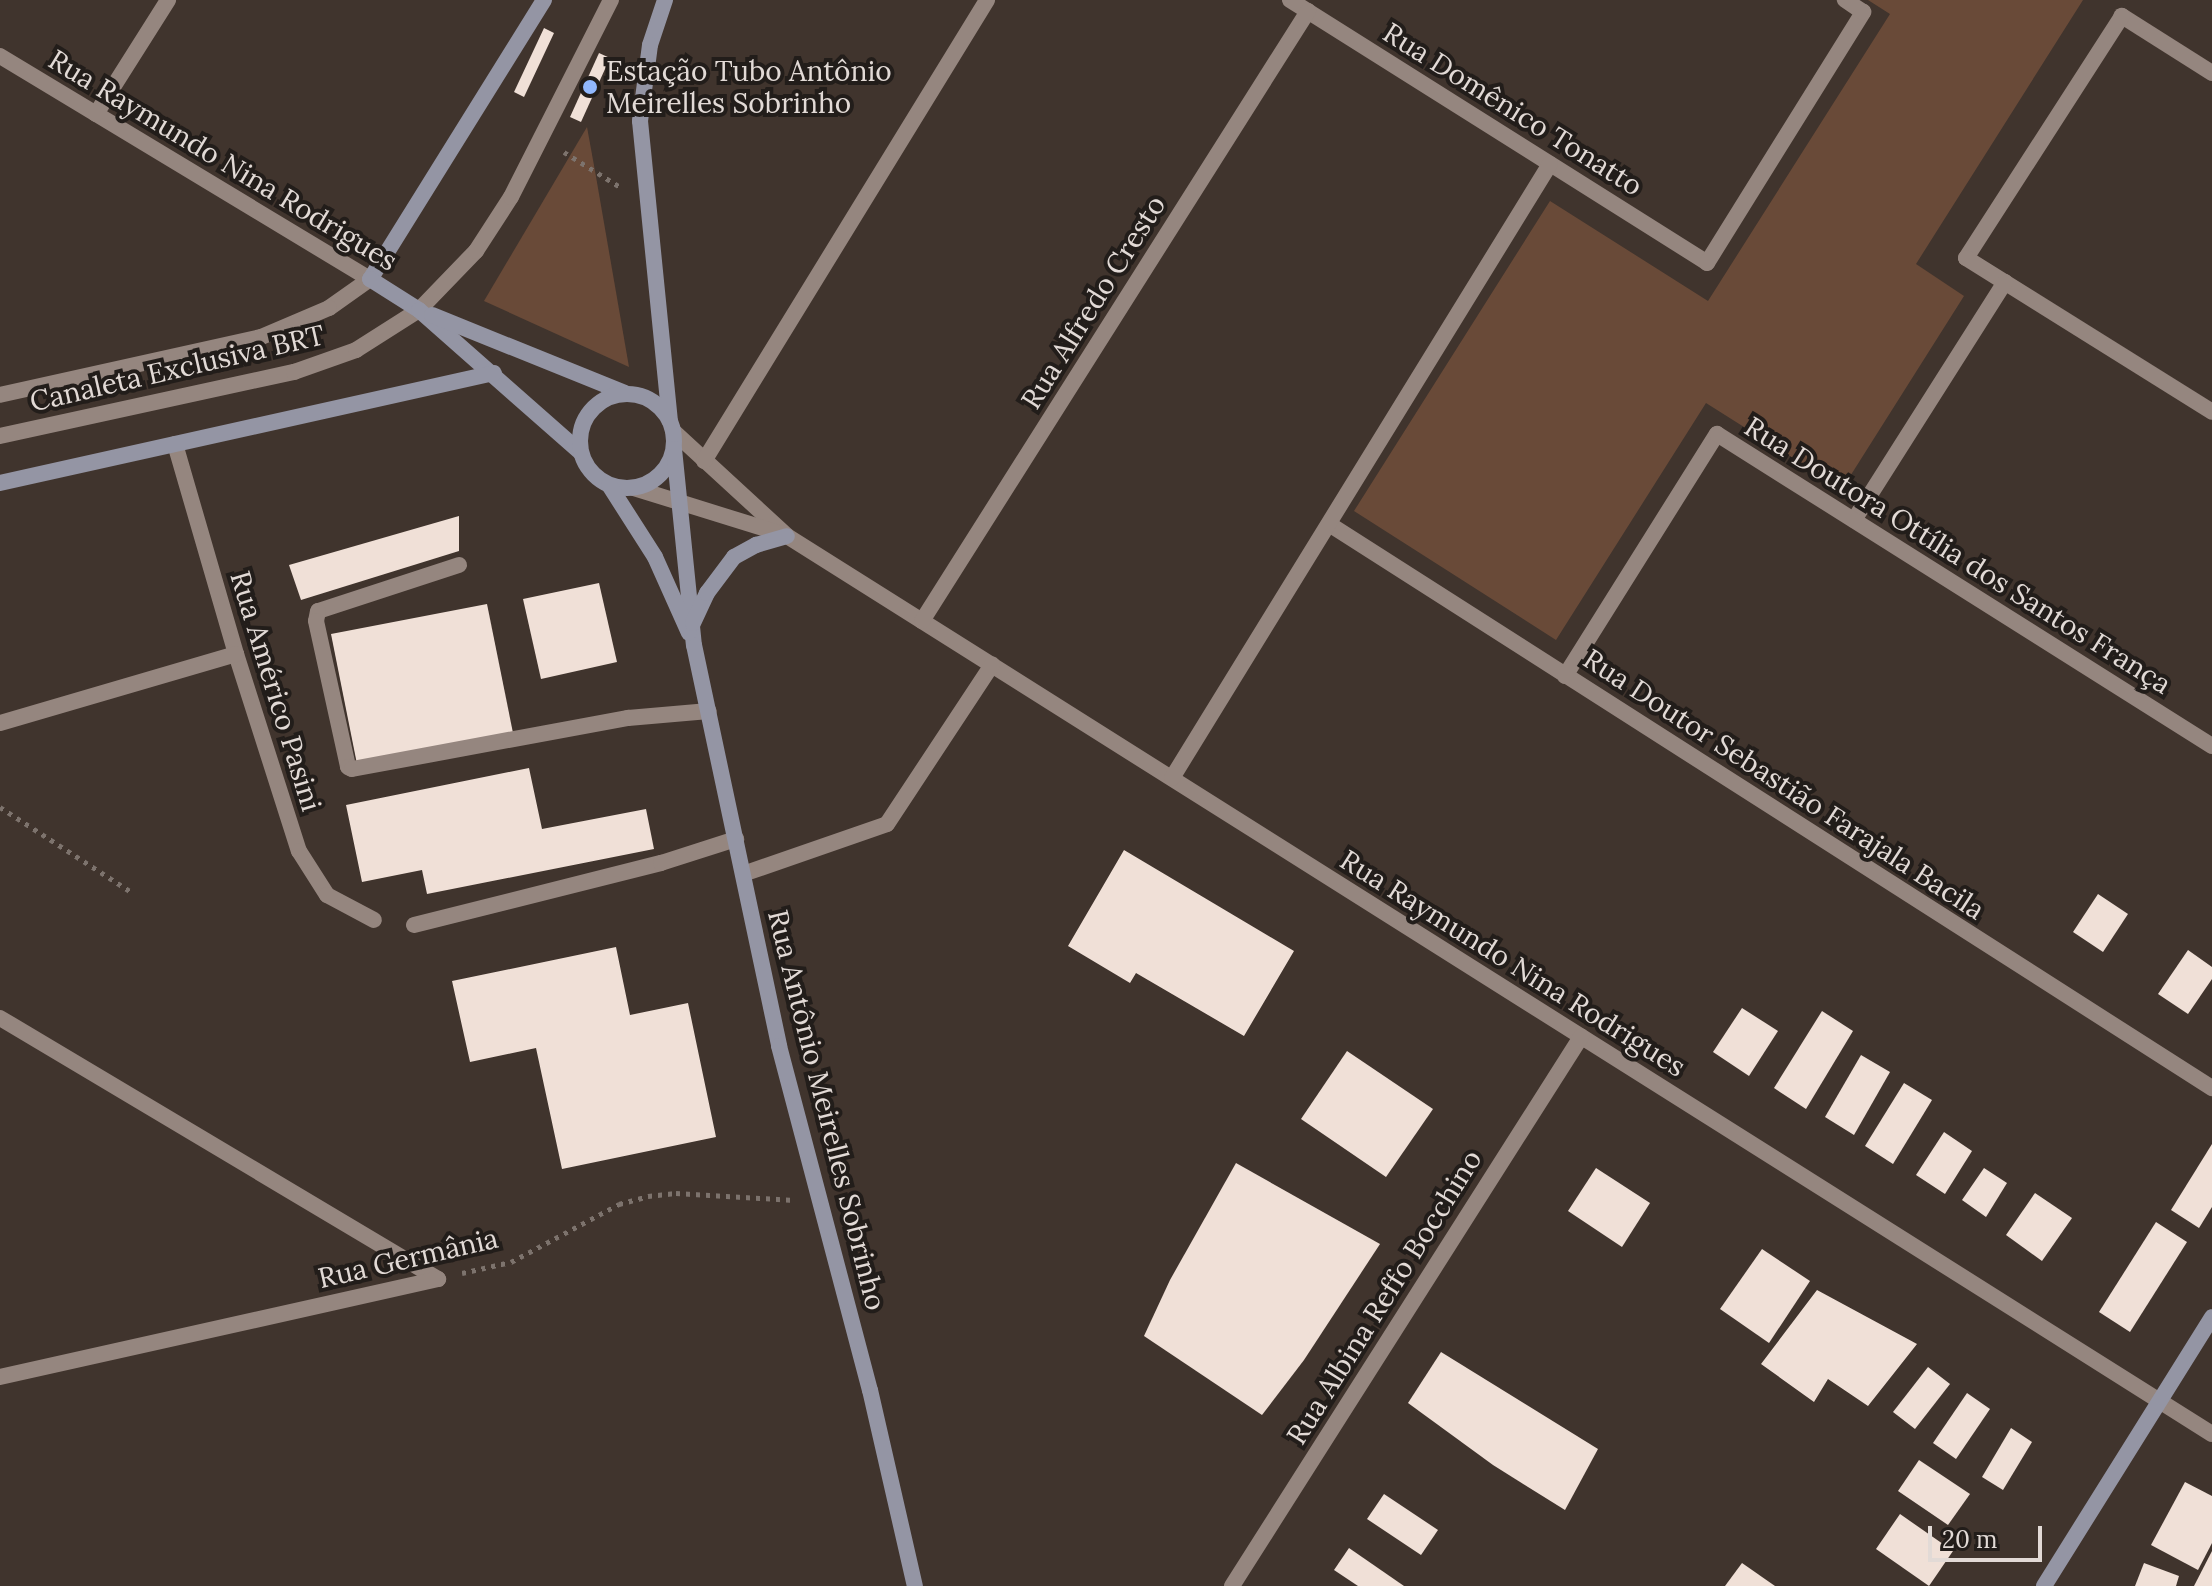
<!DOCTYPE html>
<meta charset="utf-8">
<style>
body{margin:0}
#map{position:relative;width:2212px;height:1586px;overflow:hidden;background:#40342d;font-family:Lora,serif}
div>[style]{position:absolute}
.green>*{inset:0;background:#694a38}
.building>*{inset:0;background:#f0e0d7}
.path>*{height:5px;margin-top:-2.5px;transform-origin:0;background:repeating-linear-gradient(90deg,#7d736d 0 4px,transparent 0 10px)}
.lane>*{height:16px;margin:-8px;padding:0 8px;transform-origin:8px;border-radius:8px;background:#95867f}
.street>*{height:16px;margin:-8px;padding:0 8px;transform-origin:8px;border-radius:8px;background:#95867f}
.secondary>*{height:16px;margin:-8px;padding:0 8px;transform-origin:8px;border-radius:8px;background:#9495a4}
.secondary>.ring{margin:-8px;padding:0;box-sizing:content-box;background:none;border:16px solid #9495a4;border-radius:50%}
.dots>*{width:22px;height:22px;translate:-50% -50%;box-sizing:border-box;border:4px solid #221d1a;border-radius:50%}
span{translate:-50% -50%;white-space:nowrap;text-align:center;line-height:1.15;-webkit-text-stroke:8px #221d1a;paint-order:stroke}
.poi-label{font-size:28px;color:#e2dad6}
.left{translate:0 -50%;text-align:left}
.street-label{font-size:28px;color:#e2dad6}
.scale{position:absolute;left:1928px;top:1526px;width:114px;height:36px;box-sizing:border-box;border:4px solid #e2dad6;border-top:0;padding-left:10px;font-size:24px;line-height:28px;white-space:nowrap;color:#e2dad6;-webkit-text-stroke:6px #221d1a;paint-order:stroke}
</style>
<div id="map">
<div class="green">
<i style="clip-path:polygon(1868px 0,2083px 0,1916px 264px,1964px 296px,1842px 489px,1706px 403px,1556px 640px,1354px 511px,1550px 201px,1708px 301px,1890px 14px)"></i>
<i style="clip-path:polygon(587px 127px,595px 171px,629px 367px,484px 301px)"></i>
</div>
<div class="building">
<i style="clip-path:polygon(544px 28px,554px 33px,524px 97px,514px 92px)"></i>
<i style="clip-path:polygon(599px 53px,610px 58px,581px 122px,570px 117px)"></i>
<i style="clip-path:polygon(459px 516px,459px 551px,301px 600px,289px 565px)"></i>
<i style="clip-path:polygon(599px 583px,617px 662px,541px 679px,523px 599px)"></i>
<i style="clip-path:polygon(487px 604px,513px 733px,357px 764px,331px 634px)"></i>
<i style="clip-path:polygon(529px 768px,542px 829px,646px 809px,654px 849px,427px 894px,422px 870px,362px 882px,346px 805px)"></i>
<i style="clip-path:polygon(1124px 850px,1294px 951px,1244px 1036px,1136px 973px,1130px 983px,1068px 946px)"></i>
<i style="clip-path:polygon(2098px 894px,2128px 914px,2103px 952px,2073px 932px)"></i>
<i style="clip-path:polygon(616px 947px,630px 1015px,688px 1003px,716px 1137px,562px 1169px,536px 1048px,470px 1062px,452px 981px)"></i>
<i style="clip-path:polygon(2188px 950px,2212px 967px,2212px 979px,2188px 1014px,2158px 994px)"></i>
<i style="clip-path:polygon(1742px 1008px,1778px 1031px,1749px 1076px,1713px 1052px)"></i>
<i style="clip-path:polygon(1822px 1011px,1853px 1031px,1806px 1109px,1774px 1088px)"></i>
<i style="clip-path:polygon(1347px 1051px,1433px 1109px,1386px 1177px,1301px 1119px)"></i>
<i style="clip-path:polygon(1861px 1055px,1890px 1072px,1854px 1135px,1825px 1117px)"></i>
<i style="clip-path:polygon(1904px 1083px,1932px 1100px,1893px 1164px,1865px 1146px)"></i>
<i style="clip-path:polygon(1944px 1132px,1972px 1151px,1945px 1194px,1916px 1175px)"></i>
<i style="clip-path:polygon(2212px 1144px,2212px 1207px,2199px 1228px,2171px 1210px)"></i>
<i style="clip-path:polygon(1236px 1163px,1380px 1244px,1304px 1360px,1262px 1415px,1144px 1336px,1170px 1280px)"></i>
<i style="clip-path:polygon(1596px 1168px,1650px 1203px,1622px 1247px,1568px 1211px)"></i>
<i style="clip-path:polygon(1984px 1168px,2007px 1183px,1986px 1217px,1962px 1200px)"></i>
<i style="clip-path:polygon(2035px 1193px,2072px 1218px,2042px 1261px,2006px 1235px)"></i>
<i style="clip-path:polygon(2156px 1222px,2187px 1242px,2130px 1332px,2099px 1312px)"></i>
<i style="clip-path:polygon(1762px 1249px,1810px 1281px,1769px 1343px,1720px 1309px)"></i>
<i style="clip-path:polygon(1817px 1290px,1917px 1344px,1868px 1406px,1828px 1379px,1814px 1402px,1761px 1364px)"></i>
<i style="clip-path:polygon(1441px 1352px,1598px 1449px,1565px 1510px,1493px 1465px,1408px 1403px)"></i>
<i style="clip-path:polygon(1928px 1367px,1950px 1384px,1915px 1429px,1893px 1412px)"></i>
<i style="clip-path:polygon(1967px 1393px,1990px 1409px,1956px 1459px,1933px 1443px)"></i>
<i style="clip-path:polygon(2011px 1428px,2032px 1442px,2003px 1490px,1982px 1477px)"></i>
<i style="clip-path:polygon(1919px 1460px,1970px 1494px,1948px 1525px,1898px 1491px)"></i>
<i style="clip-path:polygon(2185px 1482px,2212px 1496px,2212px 1543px,2198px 1570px,2151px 1545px)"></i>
<i style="clip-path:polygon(1384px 1494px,1438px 1530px,1421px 1555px,1367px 1519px)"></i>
<i style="clip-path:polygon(1900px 1514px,1953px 1551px,1929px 1586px,1876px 1549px)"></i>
<i style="clip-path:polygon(1349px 1548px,1404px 1586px,1358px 1586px,1334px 1570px)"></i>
<i style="clip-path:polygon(2212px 1551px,2212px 1586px,2194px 1586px)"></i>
<i style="clip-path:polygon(1742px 1563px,1775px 1586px,1725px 1586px)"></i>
<i style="clip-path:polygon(2144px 1563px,2179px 1576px,2176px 1586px,2135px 1586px)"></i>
</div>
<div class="path">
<i style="left:564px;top:152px;width:66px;rotate:32deg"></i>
<i style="left:0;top:807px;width:158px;rotate:32.9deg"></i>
<i style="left:462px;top:1273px;width:50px;rotate:-12.7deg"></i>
<i style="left:511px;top:1262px;width:123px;rotate:-28.2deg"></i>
<i style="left:619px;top:1204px;width:30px;rotate:-15deg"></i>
<i style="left:648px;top:1196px;width:28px;rotate:-6deg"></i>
<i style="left:676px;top:1193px;width:118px;rotate:3.4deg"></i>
</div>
<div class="lane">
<i style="left:0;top:436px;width:301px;rotate:-12.3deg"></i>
<i style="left:294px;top:372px;width:66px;rotate:-19.5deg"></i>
<i style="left:356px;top:350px;width:75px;rotate:-32.4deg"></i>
<i style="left:419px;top:310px;width:82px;rotate:-46deg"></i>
<i style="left:476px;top:251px;width:64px;rotate:-57.1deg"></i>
<i style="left:511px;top:197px;width:221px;rotate:-63.1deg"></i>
<i style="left:459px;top:565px;width:148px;rotate:161.9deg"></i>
<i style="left:318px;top:611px;width:10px;rotate:101deg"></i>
<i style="left:316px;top:621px;width:149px;rotate:77.6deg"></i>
<i style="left:348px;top:767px;width:4px;rotate:27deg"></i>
<i style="left:352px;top:769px;width:281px;rotate:-10.5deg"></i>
<i style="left:628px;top:718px;width:81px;rotate:-4.9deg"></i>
<i style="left:414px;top:925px;width:255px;rotate:-14.1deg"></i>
<i style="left:661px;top:863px;width:79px;rotate:-17.7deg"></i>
</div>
<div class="street">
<i style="left:1290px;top:0;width:493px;rotate:32.2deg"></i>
<i style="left:1707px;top:263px;width:296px;rotate:-58.1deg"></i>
<i style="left:1863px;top:12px;width:22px;rotate:-146deg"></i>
<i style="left:0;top:56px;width:432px;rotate:31.1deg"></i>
<i style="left:370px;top:279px;width:50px;rotate:144.7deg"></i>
<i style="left:329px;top:308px;width:74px;rotate:156.9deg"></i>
<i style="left:261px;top:337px;width:267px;rotate:167.5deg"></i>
<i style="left:2212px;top:73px;width:107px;rotate:-147.7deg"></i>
<i style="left:2122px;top:16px;width:288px;rotate:122.8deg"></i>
<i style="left:1966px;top:258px;width:290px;rotate:32deg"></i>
<i style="left:96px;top:114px;width:135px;rotate:-57.7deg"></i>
<i style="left:673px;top:431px;width:155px;rotate:42.6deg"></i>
<i style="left:787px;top:536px;width:1684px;rotate:32.22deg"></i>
<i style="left:175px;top:444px;width:219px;rotate:73.8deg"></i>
<i style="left:236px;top:654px;width:207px;rotate:72.3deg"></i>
<i style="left:299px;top:851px;width:52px;rotate:57.5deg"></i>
<i style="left:327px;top:895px;width:53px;rotate:28deg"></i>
<i style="left:704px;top:461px;width:541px;rotate:-58.45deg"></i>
<i style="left:634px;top:488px;width:155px;rotate:17.3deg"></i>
<i style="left:1854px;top:520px;width:282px;rotate:-57.6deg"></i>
<i style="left:1329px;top:524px;width:1048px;rotate:32.57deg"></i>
<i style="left:922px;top:621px;width:722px;rotate:-57.67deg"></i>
<i style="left:1565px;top:676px;width:286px;rotate:-57.9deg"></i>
<i style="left:1717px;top:434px;width:585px;rotate:32.22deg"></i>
<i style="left:0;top:723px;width:246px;rotate:-16.3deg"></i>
<i style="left:1172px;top:778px;width:721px;rotate:-58.38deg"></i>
<i style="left:743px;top:874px;width:152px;rotate:-19.1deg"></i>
<i style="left:887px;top:824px;width:191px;rotate:-56.6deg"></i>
<i style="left:0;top:1018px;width:510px;rotate:30.79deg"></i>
<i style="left:0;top:1377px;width:449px;rotate:-12.6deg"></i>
<i style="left:1232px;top:1586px;width:651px;rotate:-57.56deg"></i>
</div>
<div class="secondary">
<i style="left:544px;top:0;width:329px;rotate:121.9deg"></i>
<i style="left:370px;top:279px;width:58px;rotate:32.3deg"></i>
<i style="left:419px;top:310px;width:216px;rotate:41.4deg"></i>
<i style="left:665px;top:0;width:47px;rotate:108.4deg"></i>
<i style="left:650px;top:45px;width:77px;rotate:97.5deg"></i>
<i style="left:640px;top:121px;width:302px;rotate:84.3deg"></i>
<i style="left:432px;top:315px;width:208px;rotate:22deg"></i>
<i class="ring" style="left:580px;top:394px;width:78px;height:78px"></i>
<i style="left:674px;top:449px;width:197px;rotate:84.2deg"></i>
<i style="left:694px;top:645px;width:410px;rotate:78deg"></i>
<i style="left:779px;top:1046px;width:356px;rotate:75.2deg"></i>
<i style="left:870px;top:1390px;width:201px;rotate:77.1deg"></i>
<i style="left:0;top:483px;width:506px;rotate:-12.55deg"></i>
<i style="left:609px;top:485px;width:85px;rotate:57.4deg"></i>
<i style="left:655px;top:557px;width:83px;rotate:65.9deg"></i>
<i style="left:693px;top:623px;width:33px;rotate:-65deg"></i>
<i style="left:707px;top:593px;width:45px;rotate:-53.1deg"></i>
<i style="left:734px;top:557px;width:25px;rotate:-29deg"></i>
<i style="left:756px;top:545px;width:32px;rotate:-16deg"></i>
<i style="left:2044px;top:1586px;width:317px;rotate:-58deg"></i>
</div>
<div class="dots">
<i style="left:590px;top:87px;background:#91b8fd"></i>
</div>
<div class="poi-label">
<span class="left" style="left:606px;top:87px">Estação Tubo Antônio<br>Meirelles Sobrinho</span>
</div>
<div class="street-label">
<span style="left:1513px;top:109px;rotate:32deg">Rua Domênico Tonatto</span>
<span style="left:223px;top:160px;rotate:31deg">Rua Raymundo Nina Rodrigues</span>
<span style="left:1093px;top:302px;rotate:-58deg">Rua Alfredo Cresto</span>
<span style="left:177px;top:368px;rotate:-13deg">Canaleta Exclusiva BRT</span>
<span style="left:1958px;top:555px;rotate:32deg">Rua Doutora Ottília dos Santos França</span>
<span style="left:276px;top:691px;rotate:73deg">Rua Américo Pasini</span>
<span style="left:1784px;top:784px;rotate:33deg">Rua Doutor Sebastião Farajala Bacila</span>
<span style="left:1513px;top:963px;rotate:32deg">Rua Raymundo Nina Rodrigues</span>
<span style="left:827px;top:1110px;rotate:76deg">Rua Antônio Meirelles Sobrinho</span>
<span style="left:408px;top:1258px;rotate:-13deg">Rua Germânia</span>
<span style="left:1384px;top:1297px;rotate:-58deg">Rua Albina Reffo Bocchino</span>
</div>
<div class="scale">20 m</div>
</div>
